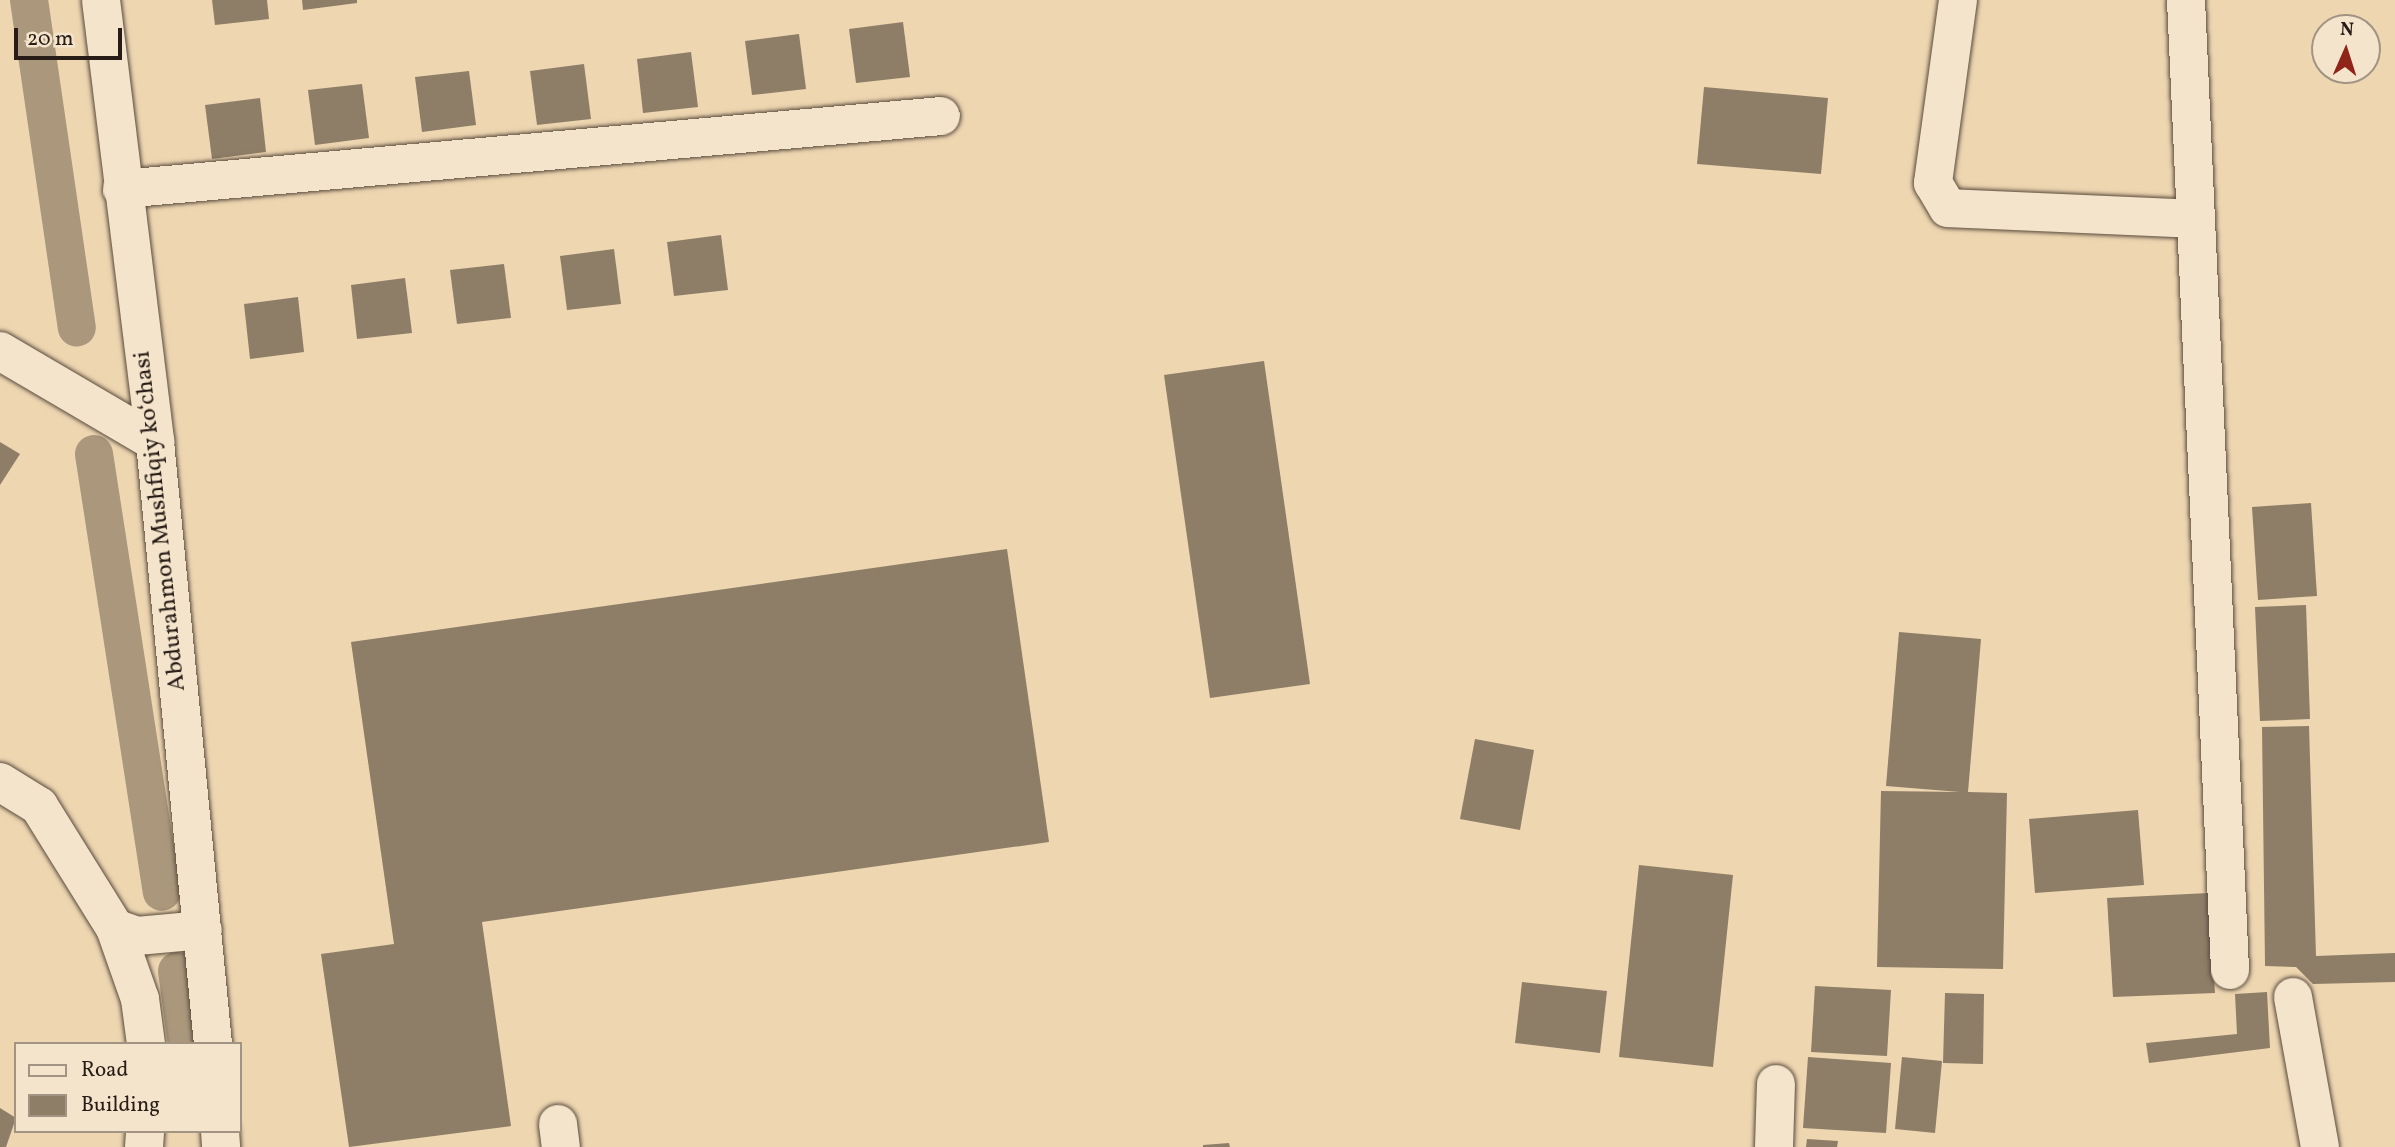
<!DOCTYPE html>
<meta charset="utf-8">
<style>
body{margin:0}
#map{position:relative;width:2395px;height:1147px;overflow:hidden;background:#eed6b1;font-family:Vollkorn,serif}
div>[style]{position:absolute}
.canal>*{height:38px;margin:-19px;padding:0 19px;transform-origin:19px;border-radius:19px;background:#aa977c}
.building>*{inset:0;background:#8e7d67}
.roads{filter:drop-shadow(0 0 2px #594b3d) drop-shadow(0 0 2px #594b3d)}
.minor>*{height:38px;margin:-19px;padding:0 19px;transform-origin:19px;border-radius:19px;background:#f4e4cc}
span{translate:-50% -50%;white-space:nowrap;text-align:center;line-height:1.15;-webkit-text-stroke:5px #f4e4cc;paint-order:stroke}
.street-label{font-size:24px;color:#271d16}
.legend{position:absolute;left:14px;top:1042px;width:228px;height:91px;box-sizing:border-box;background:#f4e4cc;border:2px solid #a29483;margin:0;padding:9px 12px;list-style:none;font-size:21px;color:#271d16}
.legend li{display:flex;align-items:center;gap:14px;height:35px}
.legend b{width:35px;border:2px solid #a29483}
.north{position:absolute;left:2311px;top:14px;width:70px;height:70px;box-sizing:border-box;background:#f4e4cc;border:2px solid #a29483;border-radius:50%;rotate:3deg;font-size:19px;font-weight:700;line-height:28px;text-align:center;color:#271d16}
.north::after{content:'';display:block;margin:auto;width:24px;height:32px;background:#8f2418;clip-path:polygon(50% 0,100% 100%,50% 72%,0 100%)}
.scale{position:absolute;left:14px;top:28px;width:108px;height:32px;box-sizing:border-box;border:4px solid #271d16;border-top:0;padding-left:9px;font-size:21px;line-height:24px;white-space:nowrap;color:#271d16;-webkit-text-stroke:5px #f4e4cc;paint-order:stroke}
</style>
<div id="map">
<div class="canal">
<i style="left:29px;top:0;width:331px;rotate:81.7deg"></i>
<i style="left:94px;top:454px;width:443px;rotate:81.2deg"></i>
<i style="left:177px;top:971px;width:74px;rotate:82.2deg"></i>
</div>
<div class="building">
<i style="clip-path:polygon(212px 0,267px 0,269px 19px,215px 25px)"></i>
<i style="clip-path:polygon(302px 0,357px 0,357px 3px,303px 10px)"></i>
<i style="clip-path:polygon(903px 22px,910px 77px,856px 83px,849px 29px)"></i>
<i style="clip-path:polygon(799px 34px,806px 89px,752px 95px,745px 41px)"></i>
<i style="clip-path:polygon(691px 52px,698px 107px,643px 113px,637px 59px)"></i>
<i style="clip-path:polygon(584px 64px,591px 119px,537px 125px,530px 71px)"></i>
<i style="clip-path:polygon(469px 71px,476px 125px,422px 132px,415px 77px)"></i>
<i style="clip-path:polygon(362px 84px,369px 138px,315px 145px,308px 90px)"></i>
<i style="clip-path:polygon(1704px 87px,1828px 98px,1821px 174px,1697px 164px)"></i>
<i style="clip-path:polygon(260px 98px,266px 152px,212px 159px,205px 105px)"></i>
<i style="clip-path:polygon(721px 235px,728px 290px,674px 296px,667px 242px)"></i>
<i style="clip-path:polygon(614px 249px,621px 304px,567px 310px,560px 256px)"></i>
<i style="clip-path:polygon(504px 264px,511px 318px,457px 324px,450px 270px)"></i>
<i style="clip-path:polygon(405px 278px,412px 333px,357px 339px,351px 285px)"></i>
<i style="clip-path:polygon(298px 297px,304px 352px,250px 359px,244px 304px)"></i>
<i style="clip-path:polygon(1264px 361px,1310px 684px,1210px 698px,1164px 375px)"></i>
<i style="clip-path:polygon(0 442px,20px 454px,0 485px)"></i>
<i style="clip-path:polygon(2311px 503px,2317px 596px,2258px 600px,2252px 507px)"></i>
<i style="clip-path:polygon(1007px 549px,1049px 842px,482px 922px,511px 1126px,349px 1147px,321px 954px,394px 944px,351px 642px)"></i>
<i style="clip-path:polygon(2306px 605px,2310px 719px,2260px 721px,2255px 607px)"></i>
<i style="clip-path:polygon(1899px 632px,1981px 639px,1968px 792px,2007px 793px,2003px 969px,1877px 967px,1881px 791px,1960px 792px,1886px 786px)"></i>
<i style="clip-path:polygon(2309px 726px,2316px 956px,2395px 953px,2395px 982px,2313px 984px,2296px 967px,2265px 966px,2262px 727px)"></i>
<i style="clip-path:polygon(1475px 739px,1534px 750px,1520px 830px,1460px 819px)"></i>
<i style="clip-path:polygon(2138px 810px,2144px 885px,2035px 893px,2029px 819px)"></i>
<i style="clip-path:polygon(1639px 865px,1733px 875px,1713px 1067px,1619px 1057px)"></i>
<i style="clip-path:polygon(2209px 893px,2215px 993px,2113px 997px,2107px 898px)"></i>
<i style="clip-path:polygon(1522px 982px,1607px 991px,1600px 1053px,1515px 1043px)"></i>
<i style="clip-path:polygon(1815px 986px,1891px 990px,1887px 1056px,1811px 1052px)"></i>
<i style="clip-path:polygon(2267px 992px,2270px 1048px,2149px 1063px,2146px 1043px,2237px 1034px,2235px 994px)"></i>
<i style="clip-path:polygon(1945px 993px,1984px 994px,1983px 1064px,1943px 1063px)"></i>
<i style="clip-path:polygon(1808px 1057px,1891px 1063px,1886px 1133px,1803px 1128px)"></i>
<i style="clip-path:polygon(1902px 1057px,1942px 1061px,1935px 1133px,1895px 1129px)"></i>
<i style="clip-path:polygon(0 1108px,16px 1118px,6px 1147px,0 1147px)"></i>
<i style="clip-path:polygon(1807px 1139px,1838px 1141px,1837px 1147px,1806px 1147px)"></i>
<i style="clip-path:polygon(1229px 1143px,1230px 1147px,1203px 1147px,1203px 1145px)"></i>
</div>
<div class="roads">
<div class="minor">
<i style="left:101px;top:0;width:445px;rotate:83deg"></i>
<i style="left:155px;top:442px;width:605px;rotate:84.5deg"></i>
<i style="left:1958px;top:0;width:185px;rotate:97.8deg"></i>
<i style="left:1933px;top:183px;width:29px;rotate:59deg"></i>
<i style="left:1948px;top:208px;width:248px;rotate:2.5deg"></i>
<i style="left:2186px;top:0;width:971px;rotate:87.4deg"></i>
<i style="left:122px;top:189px;width:822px;rotate:-5.09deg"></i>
<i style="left:0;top:351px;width:180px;rotate:30.4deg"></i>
<i style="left:0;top:782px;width:46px;rotate:31.6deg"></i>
<i style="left:39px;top:806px;width:144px;rotate:58.1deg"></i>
<i style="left:115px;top:928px;width:23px;rotate:20deg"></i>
<i style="left:137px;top:936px;width:66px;rotate:-5.2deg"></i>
<i style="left:115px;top:928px;width:75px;rotate:70.6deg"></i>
<i style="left:140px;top:999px;width:45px;rotate:82.4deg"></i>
<i style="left:2293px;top:997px;width:152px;rotate:79.8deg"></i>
<i style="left:558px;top:1124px;width:23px;rotate:83deg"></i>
<i style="left:220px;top:1131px;width:16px;rotate:86deg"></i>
<i style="left:144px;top:1147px;width:16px;rotate:-86deg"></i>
<i style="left:1774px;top:1147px;width:63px;rotate:-88.2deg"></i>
</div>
</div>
<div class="street-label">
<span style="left:161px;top:521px;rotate:-96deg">Abdurahmon Mushfiqiy koʻchasi</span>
</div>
<ul class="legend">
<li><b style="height:9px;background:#f4e4cc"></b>Road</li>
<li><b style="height:19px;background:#8e7d67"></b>Building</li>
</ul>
<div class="north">N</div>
<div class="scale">20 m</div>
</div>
